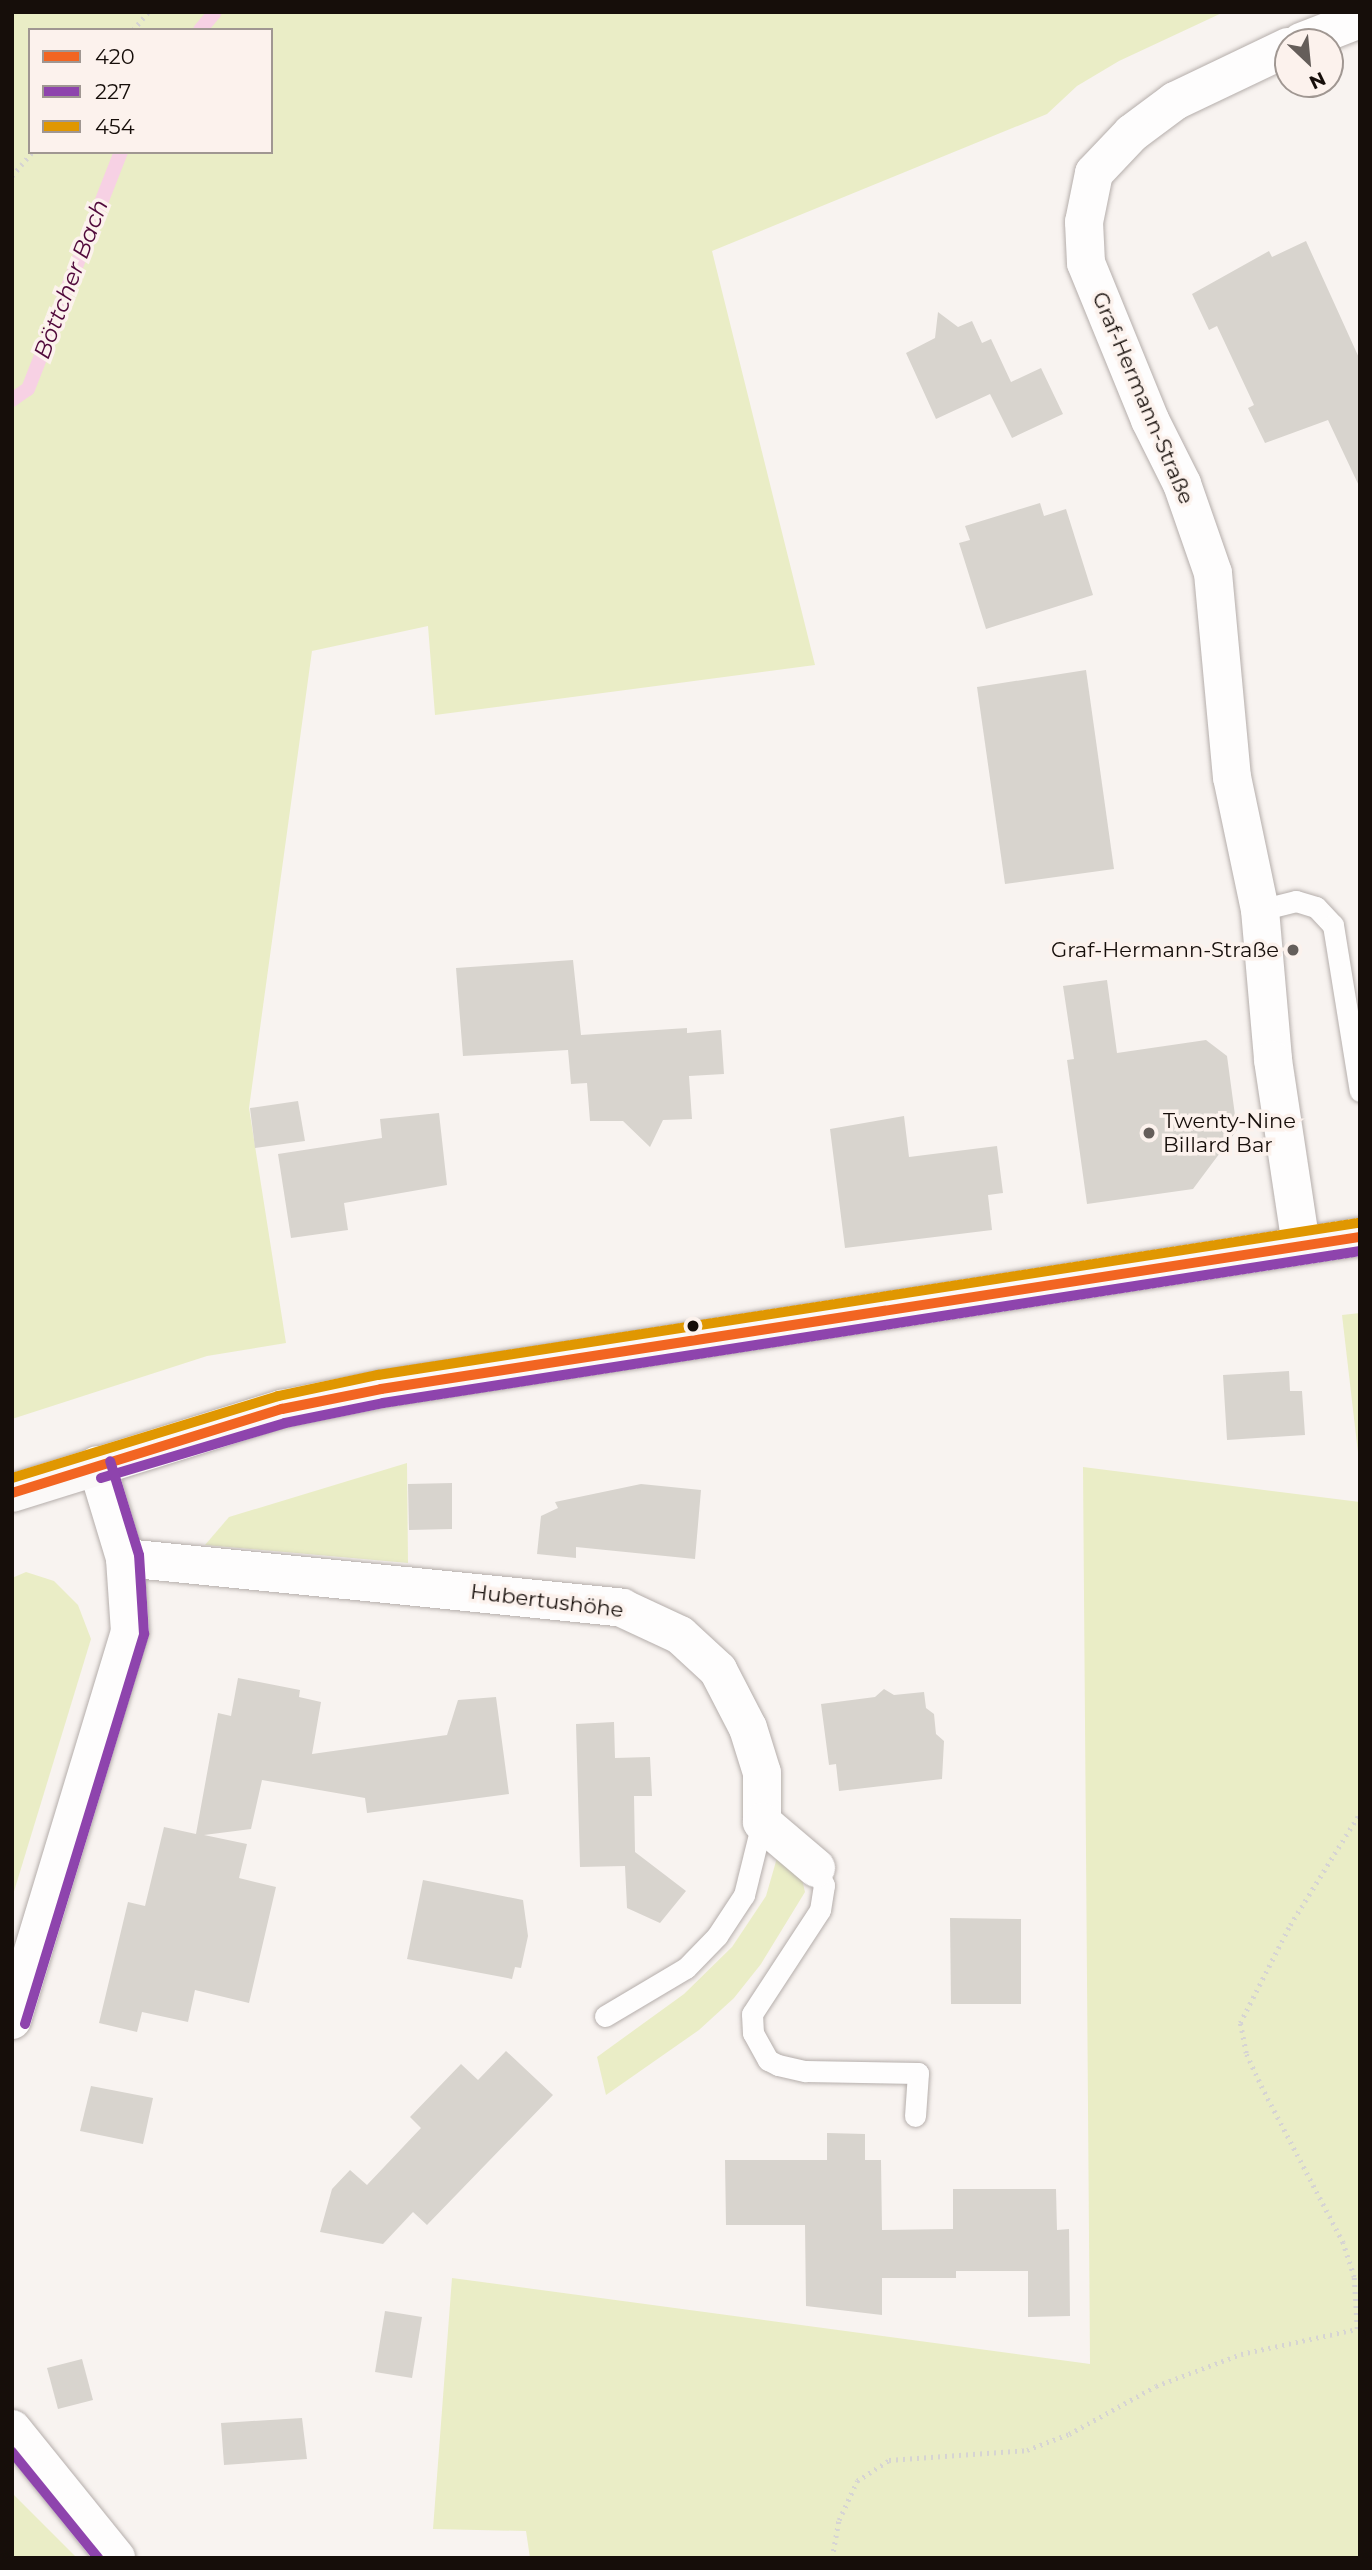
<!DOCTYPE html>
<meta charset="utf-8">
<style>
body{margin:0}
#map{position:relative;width:1372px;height:2570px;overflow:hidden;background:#f8f3f0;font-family:Montserrat,sans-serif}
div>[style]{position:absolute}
.green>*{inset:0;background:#eaedc6}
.stream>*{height:14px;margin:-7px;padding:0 7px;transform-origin:7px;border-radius:7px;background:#f7d1e4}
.building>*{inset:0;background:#d8d4ce}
.path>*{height:4.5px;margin-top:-2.25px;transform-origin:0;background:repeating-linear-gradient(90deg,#d6d4d3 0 2px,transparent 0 7px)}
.roads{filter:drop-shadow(0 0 2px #b5aeab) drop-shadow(0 0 2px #b5aeab)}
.lane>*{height:21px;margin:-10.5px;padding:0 10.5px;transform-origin:10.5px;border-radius:10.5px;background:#fefdfd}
.street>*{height:38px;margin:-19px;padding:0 19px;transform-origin:19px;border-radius:19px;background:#fefdfd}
.secondary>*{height:38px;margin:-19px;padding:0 19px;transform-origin:19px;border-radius:19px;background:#fbf9f8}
.bus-1>*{height:10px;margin:-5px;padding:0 5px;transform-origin:5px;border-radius:5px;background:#f26522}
.bus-2>*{height:10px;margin:-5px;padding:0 5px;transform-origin:5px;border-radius:5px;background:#8e44ad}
.bus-3>*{height:10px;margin:-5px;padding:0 5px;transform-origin:5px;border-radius:5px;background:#e09701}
.dots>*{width:19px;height:19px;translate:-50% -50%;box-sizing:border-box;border:4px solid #fcf2ed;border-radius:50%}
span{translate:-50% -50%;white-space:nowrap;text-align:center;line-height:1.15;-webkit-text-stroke:7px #fcf2ed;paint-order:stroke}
.street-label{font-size:21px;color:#160e0a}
.poi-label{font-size:21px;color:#160e0a}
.right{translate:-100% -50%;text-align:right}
.left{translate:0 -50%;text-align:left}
.water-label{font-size:23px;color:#50083a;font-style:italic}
.frame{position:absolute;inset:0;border:14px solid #160e0a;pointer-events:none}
.legend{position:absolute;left:28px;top:28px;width:245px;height:126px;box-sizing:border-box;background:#fcf2ed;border:2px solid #a09792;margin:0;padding:9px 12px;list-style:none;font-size:21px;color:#160e0a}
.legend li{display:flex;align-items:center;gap:14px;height:35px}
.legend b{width:35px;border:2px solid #a09792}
.north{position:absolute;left:1274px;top:28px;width:70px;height:70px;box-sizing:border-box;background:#fcf2ed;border:2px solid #a09792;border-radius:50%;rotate:154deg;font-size:19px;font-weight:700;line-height:28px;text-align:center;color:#160e0a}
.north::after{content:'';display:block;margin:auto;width:24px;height:32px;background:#655e5a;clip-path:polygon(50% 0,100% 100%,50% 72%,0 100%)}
</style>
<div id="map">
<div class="green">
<i style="clip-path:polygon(12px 12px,1224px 12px,1119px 61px,1077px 86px,1047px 114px,712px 251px,815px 665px,435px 715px,428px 626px,312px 651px,249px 1108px,286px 1343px,207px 1356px,12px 1419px,12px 402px,35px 387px,126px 152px,271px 152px,271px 30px,30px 30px,30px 152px,115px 152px,25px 384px,12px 393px)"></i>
<i style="clip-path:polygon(1360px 1313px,1360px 1470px,1342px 1315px)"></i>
<i style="clip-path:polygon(407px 1463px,408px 1563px,205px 1545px,229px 1517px)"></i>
<i style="clip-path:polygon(1083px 1467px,1360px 1502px,1360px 2558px,530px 2558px,526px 2531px,433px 2529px,452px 2278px,1090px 2364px)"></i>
<i style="clip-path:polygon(26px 1572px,54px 1581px,78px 1605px,91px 1639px,12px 1898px,12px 1578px)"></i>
<i style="clip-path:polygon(779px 1851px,801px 1875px,805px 1892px,761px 1964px,734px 1998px,699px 2030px,606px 2095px,597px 2057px,684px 1994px,732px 1947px,766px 1896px)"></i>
<i style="clip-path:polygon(12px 2493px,77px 2558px,12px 2558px)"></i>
</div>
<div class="stream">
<i style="left:200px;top:30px;width:23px;rotate:-50deg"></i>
<i style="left:12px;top:400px;width:19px;rotate:-35deg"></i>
<i style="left:28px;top:389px;width:255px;rotate:-68.6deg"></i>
</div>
<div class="building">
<i style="clip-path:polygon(1306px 241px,1360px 360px,1360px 488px,1328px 420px,1265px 443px,1248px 408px,1254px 405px,1217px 326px,1209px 330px,1192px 294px,1269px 251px,1272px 257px)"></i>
<i style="clip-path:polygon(938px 312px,958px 327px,972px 321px,982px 343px,991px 339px,1011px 382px,1041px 368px,1063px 414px,1012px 438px,990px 394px,936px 419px,906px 353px,935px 338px)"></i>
<i style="clip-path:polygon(1040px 503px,1044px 516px,1066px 509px,1093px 595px,986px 629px,959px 543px,970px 540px,965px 526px)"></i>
<i style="clip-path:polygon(1086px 670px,1114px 869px,1005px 884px,977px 687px)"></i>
<i style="clip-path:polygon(573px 960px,581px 1035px,687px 1028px,687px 1033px,721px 1030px,724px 1074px,689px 1076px,692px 1119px,663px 1120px,650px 1147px,623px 1121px,590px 1121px,587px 1083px,571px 1084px,568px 1050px,463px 1056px,456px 968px)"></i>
<i style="clip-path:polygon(1107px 980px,1117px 1053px,1206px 1040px,1227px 1056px,1237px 1130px,1193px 1189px,1087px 1204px,1067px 1060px,1074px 1059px,1063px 986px)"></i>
<i style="clip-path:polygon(298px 1101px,305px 1141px,255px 1148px,250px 1108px)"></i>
<i style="clip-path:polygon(439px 1113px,447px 1185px,344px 1203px,348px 1230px,291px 1238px,278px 1154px,382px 1138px,380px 1119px)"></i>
<i style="clip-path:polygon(904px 1116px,909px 1157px,997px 1146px,1003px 1193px,988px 1195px,992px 1230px,845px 1248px,830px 1129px)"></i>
<i style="clip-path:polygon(1289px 1371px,1290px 1391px,1302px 1391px,1305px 1435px,1227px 1440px,1223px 1375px)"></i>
<i style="clip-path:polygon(452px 1483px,452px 1529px,409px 1530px,408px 1484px)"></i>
<i style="clip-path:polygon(641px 1484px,701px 1490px,695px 1559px,576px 1547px,576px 1558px,537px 1554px,541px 1516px,558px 1508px,555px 1502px)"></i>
<i style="clip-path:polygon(238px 1678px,300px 1690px,299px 1697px,321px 1702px,312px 1754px,447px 1735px,458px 1700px,496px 1697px,509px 1794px,367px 1813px,365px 1798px,262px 1780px,251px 1829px,204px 1835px,247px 1844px,239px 1878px,276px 1887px,249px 2003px,195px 1990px,188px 2022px,142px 2012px,137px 2032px,99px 2023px,128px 1902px,145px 1906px,164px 1827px,196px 1834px,218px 1713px,231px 1716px)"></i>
<i style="clip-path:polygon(884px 1689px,894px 1695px,924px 1692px,926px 1708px,934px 1714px,936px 1734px,944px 1741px,942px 1779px,839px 1791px,836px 1764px,829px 1765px,821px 1704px,875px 1697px)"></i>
<i style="clip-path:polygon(614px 1722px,615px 1758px,650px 1757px,652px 1796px,634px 1796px,635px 1852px,686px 1891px,660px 1923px,627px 1908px,625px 1866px,580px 1867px,576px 1724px)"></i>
<i style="clip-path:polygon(423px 1880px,523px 1900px,528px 1936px,521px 1968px,515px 1967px,512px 1979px,407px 1959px)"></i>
<i style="clip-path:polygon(950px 1918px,1021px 1919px,1021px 2004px,951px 2004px)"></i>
<i style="clip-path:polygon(506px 2051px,553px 2095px,427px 2225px,413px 2212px,383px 2244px,320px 2232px,332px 2189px,350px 2170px,367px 2185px,421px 2128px,410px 2117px,461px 2064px,478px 2080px)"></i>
<i style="clip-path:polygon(91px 2086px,153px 2098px,143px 2144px,80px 2131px)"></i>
<i style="clip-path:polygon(827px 2133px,865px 2134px,865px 2160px,881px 2160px,882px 2230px,953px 2229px,953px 2189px,1056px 2189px,1057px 2230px,1069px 2229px,1070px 2316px,1028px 2317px,1028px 2271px,956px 2271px,956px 2278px,882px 2278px,882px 2315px,806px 2306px,805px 2225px,726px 2225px,725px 2160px,827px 2160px)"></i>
<i style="clip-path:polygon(385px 2311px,422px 2317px,412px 2378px,375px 2372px)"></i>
<i style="clip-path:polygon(82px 2359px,93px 2400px,58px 2409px,47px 2368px)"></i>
<i style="clip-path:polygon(302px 2418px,307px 2459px,224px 2465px,221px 2423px)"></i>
</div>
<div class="path">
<i style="left:133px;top:30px;width:23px;rotate:-50deg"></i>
<i style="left:12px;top:176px;width:31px;rotate:-50deg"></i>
<i style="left:1357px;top:2329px;width:52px;rotate:-93.3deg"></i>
<i style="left:1354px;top:2277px;width:36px;rotate:-108deg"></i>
<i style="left:1343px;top:2243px;width:175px;rotate:-117.6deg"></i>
<i style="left:1262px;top:2088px;width:38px;rotate:-115deg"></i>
<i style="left:1246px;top:2053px;width:31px;rotate:-101deg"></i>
<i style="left:1240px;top:2023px;width:110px;rotate:-63deg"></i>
<i style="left:1290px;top:1925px;width:132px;rotate:-58deg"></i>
<i style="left:832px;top:2558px;width:39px;rotate:-80deg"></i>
<i style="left:839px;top:2520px;width:43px;rotate:-65.2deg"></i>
<i style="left:857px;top:2481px;width:38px;rotate:-33deg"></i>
<i style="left:889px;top:2460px;width:138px;rotate:-4.1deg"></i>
<i style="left:1027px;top:2450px;width:45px;rotate:-20.9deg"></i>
<i style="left:1069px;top:2434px;width:99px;rotate:-28.9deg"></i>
<i style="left:1156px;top:2386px;width:91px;rotate:-20.6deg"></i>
<i style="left:1241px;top:2354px;width:119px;rotate:-12.2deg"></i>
</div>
<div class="roads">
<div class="lane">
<i style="left:1260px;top:910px;width:37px;rotate:-14deg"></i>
<i style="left:1296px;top:901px;width:21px;rotate:17deg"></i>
<i style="left:1316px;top:907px;width:25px;rotate:47deg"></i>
<i style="left:1333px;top:925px;width:168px;rotate:80.8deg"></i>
<i style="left:816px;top:1868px;width:19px;rotate:65deg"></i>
<i style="left:824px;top:1885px;width:25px;rotate:99deg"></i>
<i style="left:820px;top:1910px;width:124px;rotate:123.2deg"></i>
<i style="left:752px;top:2014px;width:19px;rotate:87deg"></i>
<i style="left:753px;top:2033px;width:31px;rotate:61deg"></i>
<i style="left:768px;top:2060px;width:11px;rotate:27deg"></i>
<i style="left:778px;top:2065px;width:28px;rotate:13deg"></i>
<i style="left:805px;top:2071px;width:113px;rotate:1deg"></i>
<i style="left:918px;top:2073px;width:43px;rotate:94deg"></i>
<i style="left:605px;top:2016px;width:94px;rotate:-30.7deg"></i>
<i style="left:686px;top:1968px;width:45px;rotate:-45.9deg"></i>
<i style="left:717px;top:1936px;width:49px;rotate:-56.6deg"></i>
<i style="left:744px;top:1895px;width:75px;rotate:-76.1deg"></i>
</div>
<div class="street">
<i style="left:1301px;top:42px;width:63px;rotate:-21.3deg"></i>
<i style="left:1288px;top:47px;width:125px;rotate:154.5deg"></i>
<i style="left:1175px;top:101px;width:54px;rotate:143.3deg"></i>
<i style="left:1132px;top:133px;width:55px;rotate:133.5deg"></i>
<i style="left:1094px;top:173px;width:50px;rotate:101.5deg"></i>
<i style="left:1084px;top:222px;width:41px;rotate:87.2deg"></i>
<i style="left:1086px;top:263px;width:170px;rotate:67.8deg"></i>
<i style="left:1150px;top:420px;width:72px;rotate:63.4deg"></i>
<i style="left:1182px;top:484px;width:94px;rotate:70.8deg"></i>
<i style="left:1213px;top:573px;width:205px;rotate:84.7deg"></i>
<i style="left:1232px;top:777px;width:136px;rotate:78.1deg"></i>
<i style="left:1260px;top:910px;width:151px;rotate:85deg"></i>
<i style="left:1273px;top:1060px;width:187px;rotate:81.4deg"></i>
<i style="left:125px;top:1558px;width:500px;rotate:5.7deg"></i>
<i style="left:622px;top:1608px;width:64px;rotate:25deg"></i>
<i style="left:680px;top:1635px;width:52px;rotate:42.6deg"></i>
<i style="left:718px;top:1670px;width:65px;rotate:62.7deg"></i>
<i style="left:748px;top:1728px;width:47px;rotate:72.7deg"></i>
<i style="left:762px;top:1773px;width:49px;rotate:90deg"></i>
<i style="left:762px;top:1822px;width:71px;rotate:40.4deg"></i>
<i style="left:12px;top:2020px;width:406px;rotate:-73.1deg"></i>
<i style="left:130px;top:1632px;width:74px;rotate:-93.9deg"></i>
<i style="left:125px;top:1558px;width:97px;rotate:-106.8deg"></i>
<i style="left:12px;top:2429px;width:166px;rotate:51.1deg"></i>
</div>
<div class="secondary">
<i style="left:12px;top:1493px;width:283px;rotate:-17.3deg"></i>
<i style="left:282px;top:1409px;width:101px;rotate:-11.4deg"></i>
<i style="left:381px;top:1389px;width:991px;rotate:-8.83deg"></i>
</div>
</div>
<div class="bus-1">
<i style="left:12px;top:1493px;width:283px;rotate:-17.3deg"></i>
<i style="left:282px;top:1409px;width:101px;rotate:-11.4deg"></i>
<i style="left:381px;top:1389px;width:991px;rotate:-8.83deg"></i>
</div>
<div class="bus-2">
<i style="left:101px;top:1478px;width:192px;rotate:-16.6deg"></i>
<i style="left:285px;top:1423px;width:100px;rotate:-11.5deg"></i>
<i style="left:383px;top:1403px;width:989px;rotate:-8.84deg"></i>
<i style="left:25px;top:2024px;width:408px;rotate:-73deg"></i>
<i style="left:144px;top:1634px;width:79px;rotate:-93.6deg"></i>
<i style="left:139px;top:1555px;width:98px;rotate:-107.1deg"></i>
<i style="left:12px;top:2452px;width:136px;rotate:50.9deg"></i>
</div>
<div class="bus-3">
<i style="left:12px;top:1478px;width:278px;rotate:-17.1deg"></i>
<i style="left:278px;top:1396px;width:102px;rotate:-11.9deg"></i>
<i style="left:378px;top:1375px;width:992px;rotate:-8.82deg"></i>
</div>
<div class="dots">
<i style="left:1293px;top:950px;background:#655e5a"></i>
<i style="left:1149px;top:1133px;background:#655e5a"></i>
<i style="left:693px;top:1326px;background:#160e0a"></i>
</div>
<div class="street-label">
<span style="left:1143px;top:398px;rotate:67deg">Graf-Hermann-Straße</span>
<span style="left:547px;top:1601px;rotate:7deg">Hubertushöhe</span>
</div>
<div class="poi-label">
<span class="right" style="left:1279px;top:950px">Graf-Hermann-Straße</span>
<span class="left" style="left:1163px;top:1133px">Twenty-Nine<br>Billard Bar</span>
</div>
<div class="water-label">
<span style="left:71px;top:279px;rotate:-69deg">Böttcher Bach</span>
</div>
<div class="frame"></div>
<ul class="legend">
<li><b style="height:9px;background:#f26522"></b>420</li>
<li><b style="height:9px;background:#8e44ad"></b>227</li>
<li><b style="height:9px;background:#e09701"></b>454</li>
</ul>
<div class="north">N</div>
</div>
